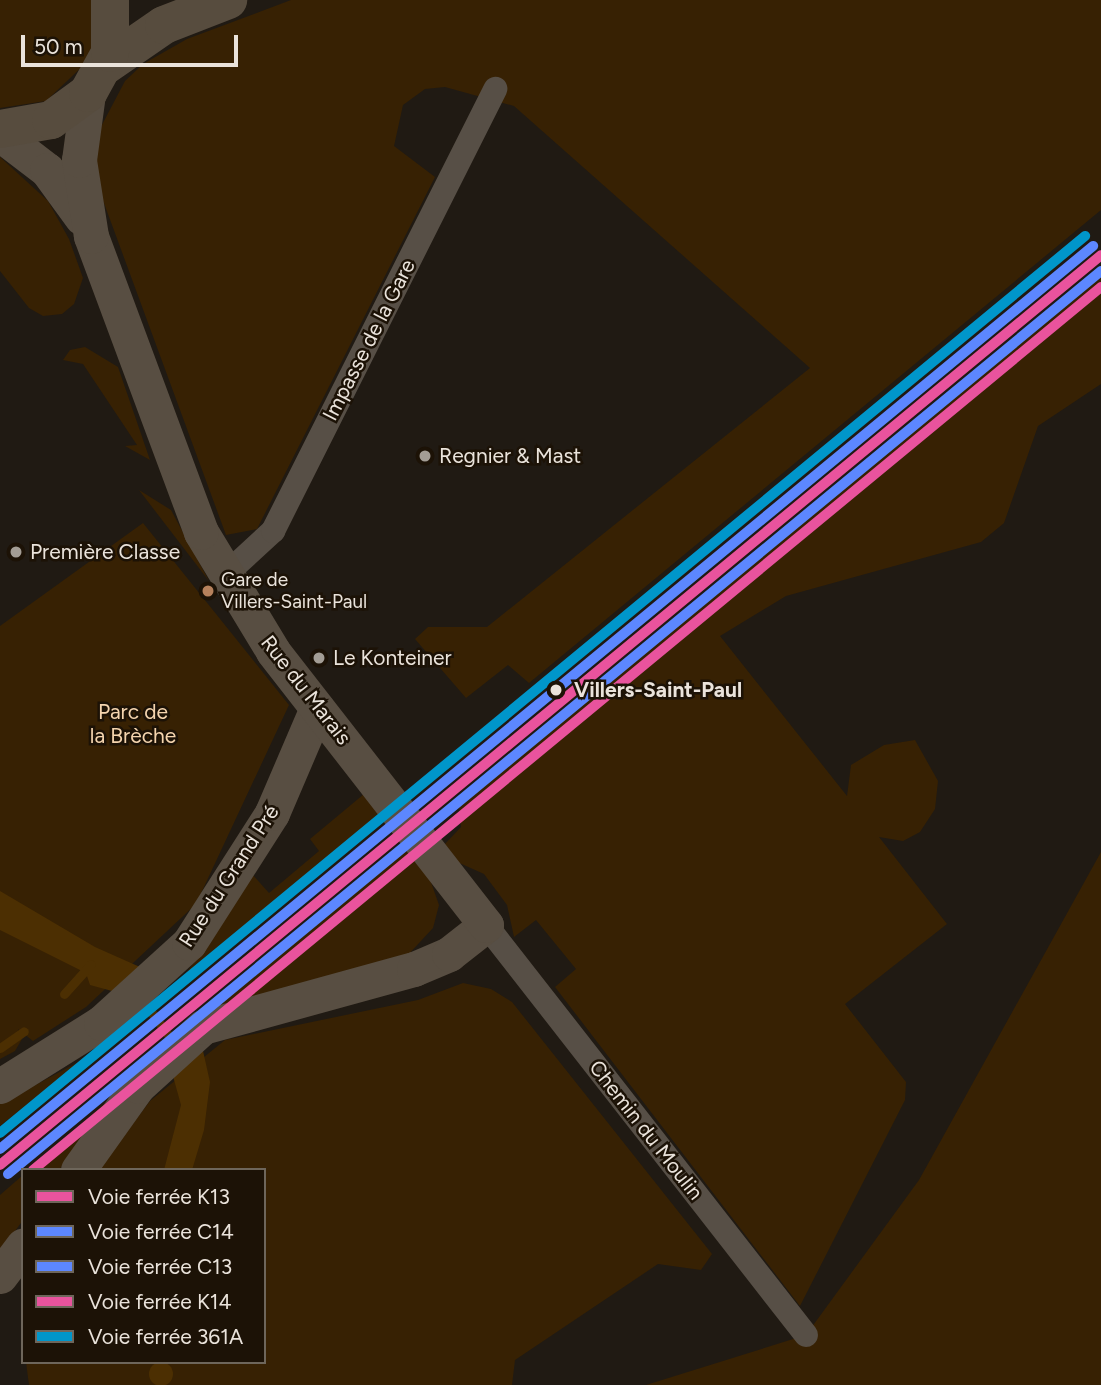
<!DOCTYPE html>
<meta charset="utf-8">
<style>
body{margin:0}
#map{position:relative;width:1101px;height:1385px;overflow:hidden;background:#201a13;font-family:Figtree,sans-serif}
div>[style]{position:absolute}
.green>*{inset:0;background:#372103}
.water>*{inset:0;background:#4c2f02}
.round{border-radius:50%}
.stream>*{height:9px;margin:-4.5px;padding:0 4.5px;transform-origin:4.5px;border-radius:4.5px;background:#4c2f02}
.street>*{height:24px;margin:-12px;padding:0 12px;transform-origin:12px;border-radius:12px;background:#574f46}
.secondary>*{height:35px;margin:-17.5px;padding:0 17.5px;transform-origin:17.5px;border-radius:17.5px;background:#584e42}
.primary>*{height:38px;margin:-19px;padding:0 19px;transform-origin:19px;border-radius:19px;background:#574c3e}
.rail-1>*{height:10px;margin:-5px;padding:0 5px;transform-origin:5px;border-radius:5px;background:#e9539d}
.rail-2>*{height:10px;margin:-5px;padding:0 5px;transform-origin:5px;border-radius:5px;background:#5c87ff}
.rail-3>*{height:10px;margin:-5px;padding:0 5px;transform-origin:5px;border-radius:5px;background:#5c87ff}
.rail-4>*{height:10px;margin:-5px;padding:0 5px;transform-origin:5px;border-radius:5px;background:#e9539d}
.rail-5>*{height:10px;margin:-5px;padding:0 5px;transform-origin:5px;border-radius:5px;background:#0096ca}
.dots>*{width:19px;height:19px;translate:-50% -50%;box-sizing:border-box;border:4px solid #1c1206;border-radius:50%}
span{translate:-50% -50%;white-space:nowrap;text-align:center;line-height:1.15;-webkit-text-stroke:5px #1c1206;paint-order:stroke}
.bus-label{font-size:19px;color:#eae3db}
.left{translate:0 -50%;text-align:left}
.street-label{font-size:21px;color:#eae3db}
.poi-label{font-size:21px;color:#eae3db}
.stop-label{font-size:21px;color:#eae3db;font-weight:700}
.park-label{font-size:21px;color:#f4d4ae}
.legend{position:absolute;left:21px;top:1168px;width:245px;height:196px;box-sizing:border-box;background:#1c1206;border:2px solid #6e665b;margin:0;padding:9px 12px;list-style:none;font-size:21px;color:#eae3db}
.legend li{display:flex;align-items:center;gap:14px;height:35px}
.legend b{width:35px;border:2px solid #6e665b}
.scale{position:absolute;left:21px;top:35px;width:217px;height:32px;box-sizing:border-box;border:4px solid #eae3db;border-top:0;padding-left:9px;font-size:21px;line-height:24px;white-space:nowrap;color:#eae3db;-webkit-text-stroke:5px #1c1206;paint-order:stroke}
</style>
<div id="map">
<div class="green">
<i style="clip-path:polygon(0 0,93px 0,95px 35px,87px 62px,46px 101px,0 108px)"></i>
<i style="clip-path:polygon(291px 0,1101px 0,1101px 210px,529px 683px,508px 665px,466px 698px,415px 639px,428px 627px,487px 627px,810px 368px,514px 106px,445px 87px,425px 89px,403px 105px,394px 146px,435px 177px,257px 529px,226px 535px,94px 176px,94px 140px,125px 81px,143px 64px,187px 39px)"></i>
<i style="clip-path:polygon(0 157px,48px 201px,69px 239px,83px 278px,74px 304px,62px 314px,43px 316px,29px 308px,0 271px)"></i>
<i style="clip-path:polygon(1101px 277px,1101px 384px,1038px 426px,1004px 523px,981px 542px,786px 596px,720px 636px,847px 796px,851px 765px,884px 745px,915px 740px,938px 781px,935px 809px,920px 832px,903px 841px,879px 837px,947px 924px,845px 1004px,906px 1082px,905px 1100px,800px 1306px,555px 987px,576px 969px,536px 920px,514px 937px,507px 905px,484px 874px,455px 861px,444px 845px,461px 827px,459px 806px)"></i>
<i style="clip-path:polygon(85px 347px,118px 367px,150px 460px,125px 446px,137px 445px,83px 364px,63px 360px,70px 350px)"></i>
<i style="clip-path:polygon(139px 490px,171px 510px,209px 581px)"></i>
<i style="clip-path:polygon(143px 523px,289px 705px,196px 904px,86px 1007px,33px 1041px,18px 1029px,22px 1039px,15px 1051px,0 1059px,0 626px)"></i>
<i style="clip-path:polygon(364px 794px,379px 815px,186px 974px,251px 873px,269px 893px,319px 851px,310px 839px)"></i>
<i style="clip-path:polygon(405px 850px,426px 868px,439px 905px,433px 928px,407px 956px,208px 1009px)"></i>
<i style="clip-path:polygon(1101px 852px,1101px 1385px,646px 1385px,806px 1335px,919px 1180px)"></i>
<i style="clip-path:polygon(463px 983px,491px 989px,512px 1002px,712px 1254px,701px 1270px,658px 1264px,515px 1360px,512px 1385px,29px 1385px,26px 1362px,264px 1362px,264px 1170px,98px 1170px,150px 1101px,225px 1040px,418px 1000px)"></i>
<i style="clip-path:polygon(82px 1060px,0 1126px,0 1104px)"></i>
<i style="clip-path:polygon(114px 1095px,59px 1170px,29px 1170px,73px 1132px)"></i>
<i style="clip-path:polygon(23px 1175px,23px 1220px,0 1252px,0 1195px)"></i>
</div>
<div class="water">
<i style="clip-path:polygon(0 891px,95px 947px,149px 971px,123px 994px,90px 985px,86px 973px,0 930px)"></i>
<i style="clip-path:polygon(201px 1042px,210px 1082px,204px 1130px,192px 1170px,164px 1170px,181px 1105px,171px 1069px)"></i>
<i class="round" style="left:149px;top:1362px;width:24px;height:24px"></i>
</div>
<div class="stream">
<i style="left:64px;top:994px;width:40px;rotate:-48deg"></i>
<i style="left:141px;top:998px;width:56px;rotate:53.7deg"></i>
<i style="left:0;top:1048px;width:29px;rotate:-35deg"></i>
</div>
<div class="street">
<i style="left:224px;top:576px;width:67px;rotate:-42.6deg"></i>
<i style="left:273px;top:531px;width:495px;rotate:-63.3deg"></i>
<i style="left:486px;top:925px;width:520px;rotate:52.03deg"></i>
</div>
<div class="secondary">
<i style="left:0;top:134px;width:59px;rotate:37.5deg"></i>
<i style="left:47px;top:170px;width:59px;rotate:53.9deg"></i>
<i style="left:0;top:1086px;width:119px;rotate:-32deg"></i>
<i style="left:101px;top:1023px;width:119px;rotate:-42.3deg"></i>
<i style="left:189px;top:943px;width:154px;rotate:-57.4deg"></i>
<i style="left:272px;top:813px;width:114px;rotate:-66.8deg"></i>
<i style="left:78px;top:1170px;width:103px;rotate:-54.5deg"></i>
<i style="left:138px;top:1086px;width:88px;rotate:-42.2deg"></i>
<i style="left:203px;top:1027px;width:219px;rotate:-15.4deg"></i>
<i style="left:414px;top:969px;width:38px;rotate:-23deg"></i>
<i style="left:449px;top:954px;width:47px;rotate:-38.1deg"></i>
<i style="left:486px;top:925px;width:347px;rotate:-127.9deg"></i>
<i style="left:273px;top:651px;width:139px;rotate:-121.2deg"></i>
<i style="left:201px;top:532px;width:316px;rotate:-110.4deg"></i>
<i style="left:91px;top:236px;width:77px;rotate:-99deg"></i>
<i style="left:79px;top:160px;width:68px;rotate:-82.3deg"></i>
<i style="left:0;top:1276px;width:38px;rotate:-53deg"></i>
</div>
<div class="primary">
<i style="left:106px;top:65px;width:70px;rotate:-34.6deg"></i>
<i style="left:164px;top:25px;width:69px;rotate:-21.3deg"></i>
<i style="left:0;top:129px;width:52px;rotate:-10deg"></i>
<i style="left:51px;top:120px;width:46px;rotate:-36.1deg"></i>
<i style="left:88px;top:93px;width:46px;rotate:-61.2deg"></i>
<i style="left:110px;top:53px;width:53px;rotate:-90deg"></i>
</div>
<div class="rail-1">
<i style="left:0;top:1165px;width:1428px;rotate:-39.57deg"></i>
</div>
<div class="rail-2">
<i style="left:8px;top:1174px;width:1418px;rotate:-39.56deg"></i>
</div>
<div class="rail-3">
<i style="left:0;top:1149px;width:1418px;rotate:-39.56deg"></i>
</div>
<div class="rail-4">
<i style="left:33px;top:1170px;width:1386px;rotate:-39.58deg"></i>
</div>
<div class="rail-5">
<i style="left:0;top:1133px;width:1408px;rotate:-39.58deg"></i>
</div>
<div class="dots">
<i style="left:425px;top:456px;background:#a39d95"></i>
<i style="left:16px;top:552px;background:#a39d95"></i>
<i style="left:208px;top:591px;background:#b6815c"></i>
<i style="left:319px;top:658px;background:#a39d95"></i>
<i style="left:556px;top:690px;background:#eae3db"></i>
</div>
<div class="bus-label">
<span class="left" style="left:221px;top:591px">Gare de<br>Villers-Saint-Paul</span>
</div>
<div class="street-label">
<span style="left:369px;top:340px;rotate:-63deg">Impasse de la Gare</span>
<span style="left:306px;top:690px;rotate:52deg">Rue du Marais</span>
<span style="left:229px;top:876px;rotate:-57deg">Rue du Grand Pré</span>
<span style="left:646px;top:1130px;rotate:52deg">Chemin du Moulin</span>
</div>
<div class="poi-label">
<span class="left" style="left:439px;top:456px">Regnier &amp; Mast</span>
<span class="left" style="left:30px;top:552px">Première Classe</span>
<span class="left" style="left:333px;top:658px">Le Konteiner</span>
</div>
<div class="stop-label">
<span class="left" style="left:574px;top:690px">Villers-Saint-Paul</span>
</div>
<div class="park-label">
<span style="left:133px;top:724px">Parc de<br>la Brèche</span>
</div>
<ul class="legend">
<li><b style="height:9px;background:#e9539d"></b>Voie ferrée K13</li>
<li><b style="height:9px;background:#5c87ff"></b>Voie ferrée C14</li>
<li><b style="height:9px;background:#5c87ff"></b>Voie ferrée C13</li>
<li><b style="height:9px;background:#e9539d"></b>Voie ferrée K14</li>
<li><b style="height:9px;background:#0096ca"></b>Voie ferrée 361A</li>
</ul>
<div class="scale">50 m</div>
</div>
